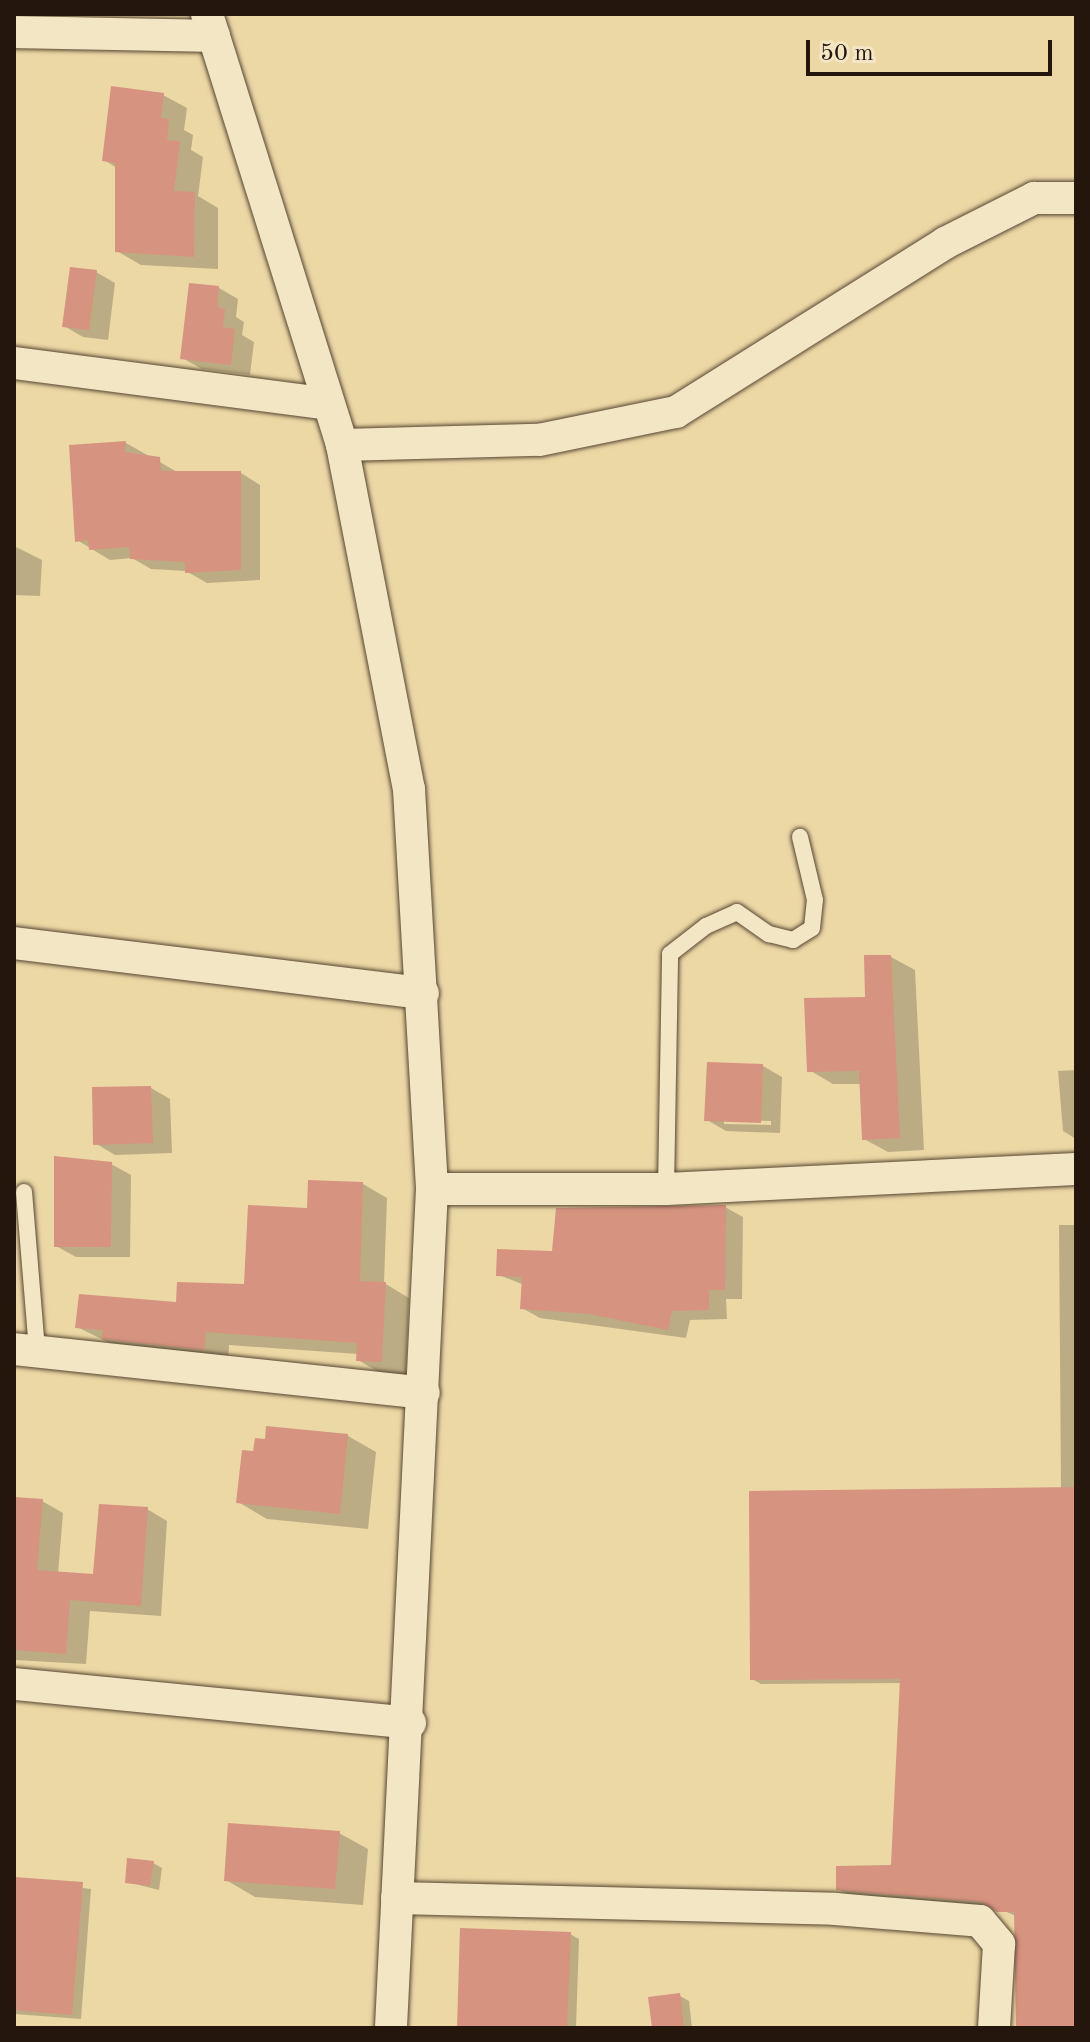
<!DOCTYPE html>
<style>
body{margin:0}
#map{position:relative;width:1090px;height:2042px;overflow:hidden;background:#ecd8a5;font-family:"Old Standard TT",serif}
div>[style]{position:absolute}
.shadow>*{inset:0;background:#0003}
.building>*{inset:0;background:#d69380}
.roads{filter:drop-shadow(0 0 2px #564633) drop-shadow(0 0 2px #564633)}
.lane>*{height:16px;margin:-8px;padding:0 8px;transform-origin:8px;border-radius:8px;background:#f3e6c4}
.street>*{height:32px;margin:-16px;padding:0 16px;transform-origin:16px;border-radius:16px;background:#f3e6c4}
span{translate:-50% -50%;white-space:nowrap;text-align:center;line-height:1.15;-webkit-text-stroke:6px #f3e6c4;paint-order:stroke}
.frame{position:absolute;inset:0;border:16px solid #24150d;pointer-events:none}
.scale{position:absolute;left:806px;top:40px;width:246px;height:36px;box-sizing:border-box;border:4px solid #24150d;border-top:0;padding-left:10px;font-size:24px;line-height:28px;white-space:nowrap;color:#24150d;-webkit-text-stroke:6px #f3e6c4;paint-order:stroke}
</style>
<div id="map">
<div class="shadow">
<i style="clip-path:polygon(163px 95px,187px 108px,184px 130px,193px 135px,191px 150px,203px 157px,198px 196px,218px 208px,218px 269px,141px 265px,117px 251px,117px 168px,104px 160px)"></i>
<i style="clip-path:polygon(96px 272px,115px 283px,108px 340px,83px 337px,64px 326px)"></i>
<i style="clip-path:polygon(191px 285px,219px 288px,238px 299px,236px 317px,244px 322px,242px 335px,254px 342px,250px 375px,202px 369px,182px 358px)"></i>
<i style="clip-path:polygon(126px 443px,179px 473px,241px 473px,260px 485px,260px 580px,207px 583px,186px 571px,151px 569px,132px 558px,110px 560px,77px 540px,71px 447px)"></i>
<i style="clip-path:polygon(14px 546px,42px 560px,40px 596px,14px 595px)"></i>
<i style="clip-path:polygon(891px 957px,915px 970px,924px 1150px,888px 1152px,864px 1139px,862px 1084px,833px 1084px,809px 1070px,867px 999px)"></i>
<i style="clip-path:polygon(evenodd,763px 1066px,782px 1077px,780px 1133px,726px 1131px,707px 1120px,763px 1066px,724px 1120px,771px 1121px,771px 1125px,724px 1124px,724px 1120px)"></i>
<i style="clip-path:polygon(1076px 1070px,1076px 1139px,1063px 1131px,1058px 1071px)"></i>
<i style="clip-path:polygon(151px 1088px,170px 1099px,172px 1153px,115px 1155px,95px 1143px)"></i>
<i style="clip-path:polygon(111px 1164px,131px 1175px,130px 1257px,76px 1257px,56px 1246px)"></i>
<i style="clip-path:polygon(363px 1184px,387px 1198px,384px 1283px,409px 1298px,406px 1375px,382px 1374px,358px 1360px,358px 1354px,229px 1345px,228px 1363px,128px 1352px,77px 1327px,246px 1286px,309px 1210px)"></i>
<i style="clip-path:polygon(725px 1207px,743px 1217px,742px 1299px,726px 1299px,727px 1319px,690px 1320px,686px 1338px,540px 1318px,522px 1308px,524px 1285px,499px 1275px,554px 1253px)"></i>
<i style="clip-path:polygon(14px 1222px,16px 1224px,16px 1256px,14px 1256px)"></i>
<i style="clip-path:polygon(1059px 1225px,1076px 1225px,1076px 2028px,1020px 2028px,1016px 1916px,992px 1906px,848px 1894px,838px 1889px,893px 1867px,902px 1683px,761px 1684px,752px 1679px,1061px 1489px)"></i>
<i style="clip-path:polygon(348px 1436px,376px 1452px,368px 1529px,267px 1519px,238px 1502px,255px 1453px)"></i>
<i style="clip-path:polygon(14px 1499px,42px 1501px,63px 1513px,58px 1574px,95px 1576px,147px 1509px,167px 1521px,161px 1616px,90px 1611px,86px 1664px,14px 1660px)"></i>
<i style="clip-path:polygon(339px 1833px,368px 1849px,363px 1905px,255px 1897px,226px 1880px)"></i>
<i style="clip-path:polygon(153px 1863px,162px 1868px,159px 1890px,127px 1882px)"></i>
<i style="clip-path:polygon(14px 1879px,91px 1889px,81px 2019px,14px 2014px)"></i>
<i style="clip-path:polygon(570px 1934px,579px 1939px,576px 2028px,462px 2028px)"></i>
<i style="clip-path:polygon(680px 1996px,689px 2001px,692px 2028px,654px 2028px)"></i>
</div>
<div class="building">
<i style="clip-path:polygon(111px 86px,164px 93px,161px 118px,169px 119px,167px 140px,180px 141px,174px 191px,195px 192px,194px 257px,115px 252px,115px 163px,102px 161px)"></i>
<i style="clip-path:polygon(70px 267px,97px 270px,89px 330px,62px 327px)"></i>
<i style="clip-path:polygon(189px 283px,219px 286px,217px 307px,225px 309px,223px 327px,235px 329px,231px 365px,180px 359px)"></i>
<i style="clip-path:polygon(126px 441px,125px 452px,160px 457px,161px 471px,241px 471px,241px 570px,185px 573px,185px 562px,130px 559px,129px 547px,89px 550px,88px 540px,75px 542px,69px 445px)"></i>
<i style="clip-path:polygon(864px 955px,891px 955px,900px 1138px,862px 1140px,859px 1071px,807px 1072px,804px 998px,865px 997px)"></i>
<i style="clip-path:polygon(707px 1062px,763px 1064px,761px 1123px,704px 1121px)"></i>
<i style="clip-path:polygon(151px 1086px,153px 1143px,93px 1145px,92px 1087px)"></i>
<i style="clip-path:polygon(54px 1156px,112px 1162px,111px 1247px,54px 1247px)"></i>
<i style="clip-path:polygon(308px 1180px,363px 1182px,360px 1281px,386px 1282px,382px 1362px,356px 1361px,357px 1343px,206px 1332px,204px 1350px,102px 1339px,103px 1330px,75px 1328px,79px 1294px,176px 1302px,177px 1282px,244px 1284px,248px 1205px,307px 1208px)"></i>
<i style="clip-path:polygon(726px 1205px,725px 1290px,709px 1290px,709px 1310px,672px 1311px,668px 1330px,589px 1314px,520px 1309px,522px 1277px,496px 1276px,497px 1249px,552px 1251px,556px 1208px)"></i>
<i style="clip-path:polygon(266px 1426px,348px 1434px,340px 1514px,236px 1503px,242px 1450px,253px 1451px,255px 1438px,265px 1439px)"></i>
<i style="clip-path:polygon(1076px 1487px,1076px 2027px,1016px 2028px,1014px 1912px,997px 1912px,982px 1902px,836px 1890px,836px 1866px,891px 1865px,900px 1679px,750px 1680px,749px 1491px)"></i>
<i style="clip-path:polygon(14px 1497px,43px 1499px,37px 1570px,93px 1574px,99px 1504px,148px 1507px,141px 1606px,70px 1600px,66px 1654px,14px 1650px)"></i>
<i style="clip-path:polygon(228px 1823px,340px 1831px,335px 1889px,224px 1881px)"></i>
<i style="clip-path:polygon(127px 1858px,154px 1861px,150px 1886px,125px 1883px)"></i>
<i style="clip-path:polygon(14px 1877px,83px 1882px,72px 2015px,14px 2010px)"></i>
<i style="clip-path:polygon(460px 1928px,571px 1932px,567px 2028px,457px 2028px)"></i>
<i style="clip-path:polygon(680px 1993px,684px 2028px,652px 2028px,648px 1997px)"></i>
</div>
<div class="roads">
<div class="lane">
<i style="left:666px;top:1189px;width:235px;rotate:-89deg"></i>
<i style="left:670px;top:954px;width:46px;rotate:-37.9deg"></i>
<i style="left:706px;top:926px;width:34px;rotate:-24deg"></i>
<i style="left:737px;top:912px;width:39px;rotate:35deg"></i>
<i style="left:769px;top:934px;width:25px;rotate:14deg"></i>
<i style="left:793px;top:940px;width:22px;rotate:-32deg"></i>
<i style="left:812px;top:928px;width:28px;rotate:-84deg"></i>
<i style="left:815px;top:900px;width:65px;rotate:-103.4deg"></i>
<i style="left:24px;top:1192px;width:160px;rotate:85.3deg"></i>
</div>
<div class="street">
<i style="left:207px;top:14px;width:452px;rotate:72.6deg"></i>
<i style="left:342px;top:445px;width:350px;rotate:79deg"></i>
<i style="left:409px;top:789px;width:401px;rotate:86.7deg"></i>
<i style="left:432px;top:1189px;width:840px;rotate:92.8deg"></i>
<i style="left:14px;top:32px;width:200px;rotate:1.1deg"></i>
<i style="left:14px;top:363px;width:317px;rotate:7.4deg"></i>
<i style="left:342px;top:445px;width:197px;rotate:-1.5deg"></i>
<i style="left:539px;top:440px;width:140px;rotate:-11.6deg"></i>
<i style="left:676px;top:412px;width:318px;rotate:-32.1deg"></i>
<i style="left:945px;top:243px;width:100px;rotate:-26.8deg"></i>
<i style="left:1034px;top:198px;width:42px"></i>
<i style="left:14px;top:943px;width:412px;rotate:7deg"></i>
<i style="left:432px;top:1189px;width:234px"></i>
<i style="left:666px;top:1189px;width:410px;rotate:-2.8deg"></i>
<i style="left:14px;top:1349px;width:412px;rotate:6.1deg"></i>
<i style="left:14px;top:1684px;width:398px;rotate:5.6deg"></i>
<i style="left:397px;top:1898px;width:438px;rotate:1.4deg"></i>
<i style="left:835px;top:1909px;width:145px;rotate:4.7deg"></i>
<i style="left:980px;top:1921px;width:30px;rotate:50deg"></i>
<i style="left:999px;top:1944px;width:84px;rotate:93.4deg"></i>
</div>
</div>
<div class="frame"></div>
<div class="scale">50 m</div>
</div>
